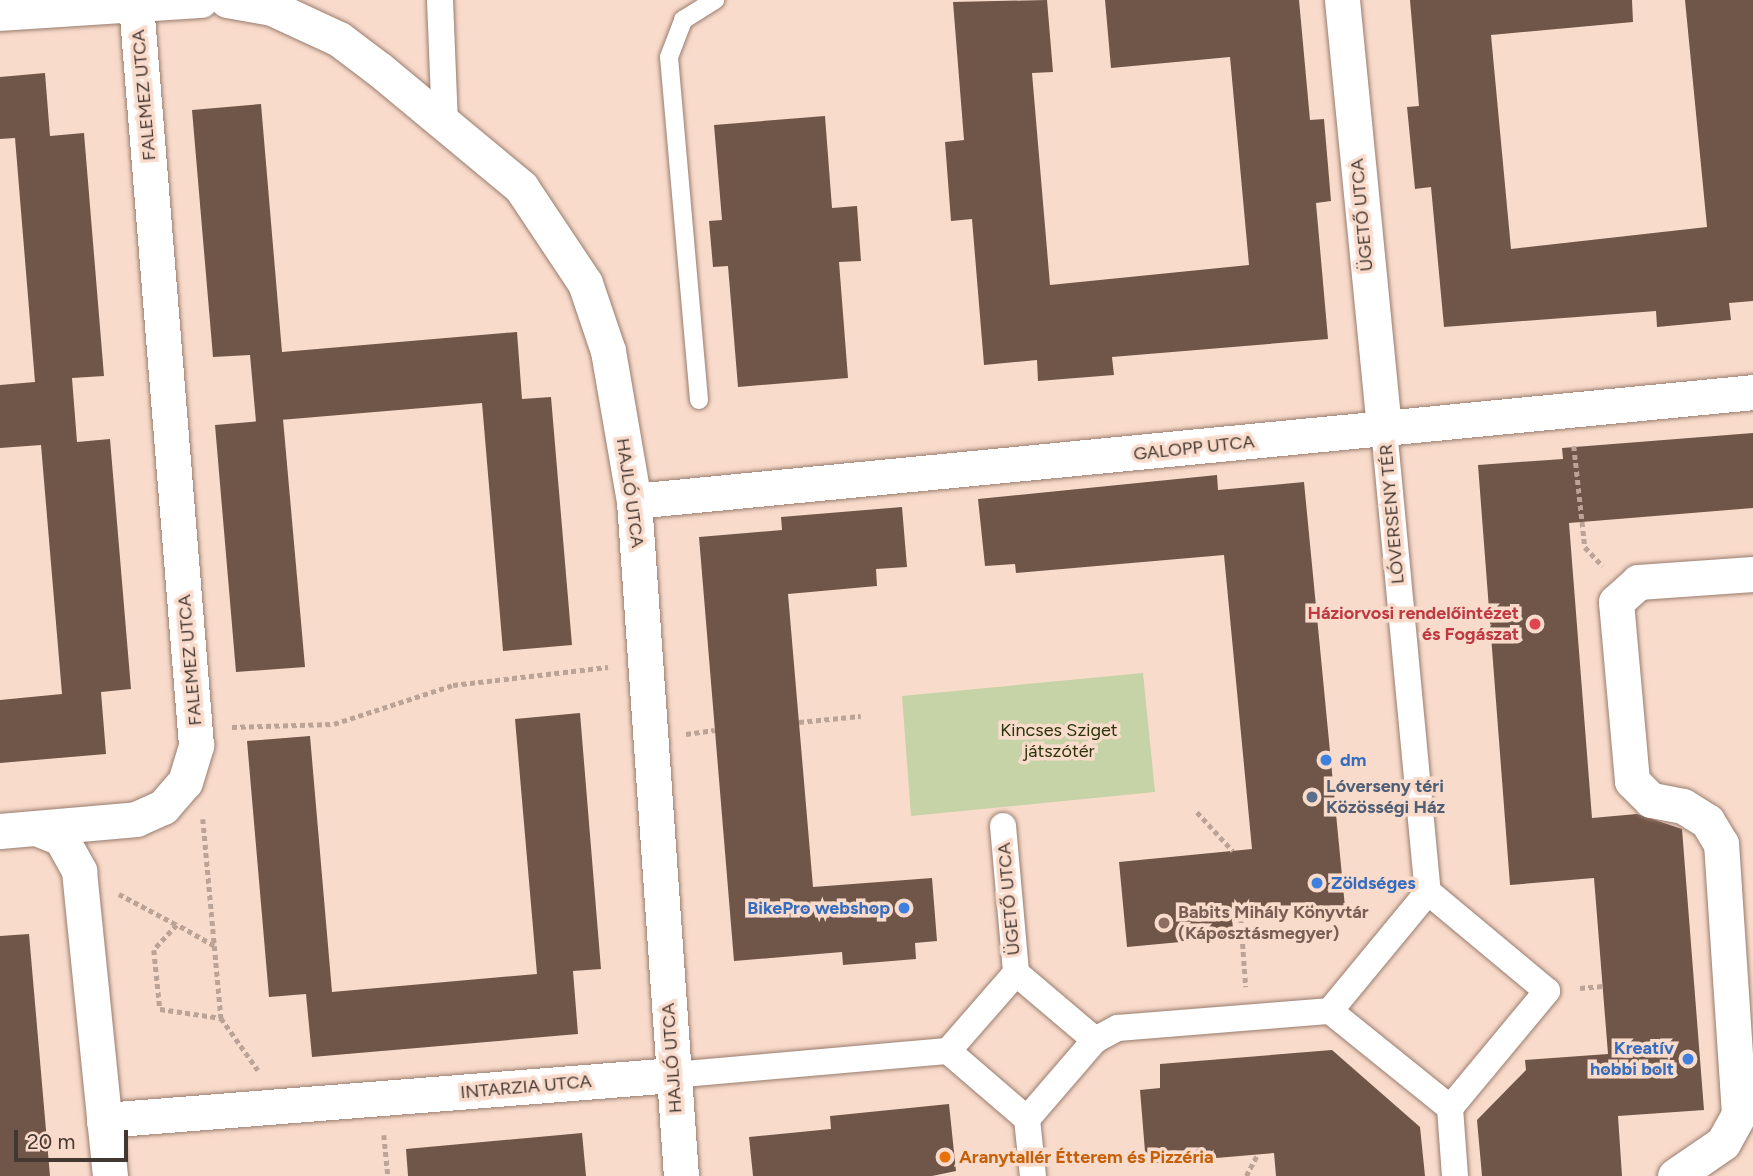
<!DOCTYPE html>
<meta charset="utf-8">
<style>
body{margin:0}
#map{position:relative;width:1753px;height:1176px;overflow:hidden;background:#f9dbcb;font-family:Figtree,sans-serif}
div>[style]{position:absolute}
.green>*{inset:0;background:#c5d3a6}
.building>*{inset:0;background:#705648}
.path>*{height:4.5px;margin-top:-2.25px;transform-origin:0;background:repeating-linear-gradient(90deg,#bba397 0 5px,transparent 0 8.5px)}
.roads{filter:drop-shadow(0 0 2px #987c6e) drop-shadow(0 0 2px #987c6e)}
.service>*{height:18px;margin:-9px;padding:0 9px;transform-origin:9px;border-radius:9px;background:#fff}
.pedestrian>*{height:26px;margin:-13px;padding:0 13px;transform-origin:13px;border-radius:13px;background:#fff}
.minor>*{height:35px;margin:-17.5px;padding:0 17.5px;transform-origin:17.5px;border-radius:17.5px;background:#fff}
.dots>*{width:19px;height:19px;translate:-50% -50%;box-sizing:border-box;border:4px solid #f9dbcb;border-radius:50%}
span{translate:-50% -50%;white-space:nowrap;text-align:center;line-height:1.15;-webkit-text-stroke:7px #f9dbcb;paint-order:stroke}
.street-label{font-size:18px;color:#433731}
.health-label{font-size:18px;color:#be3a42;font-weight:700}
.right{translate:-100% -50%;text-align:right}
.park-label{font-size:18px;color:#2a3409}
.shop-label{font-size:18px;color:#366cbe;font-weight:700}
.left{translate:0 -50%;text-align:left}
.service-label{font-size:18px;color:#4e5e75;font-weight:700}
.education-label{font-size:18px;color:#785e54;font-weight:700}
.food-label{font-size:18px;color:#c56008;font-weight:700}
.scale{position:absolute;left:14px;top:1130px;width:114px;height:32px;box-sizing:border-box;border:4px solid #433731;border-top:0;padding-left:9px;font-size:21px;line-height:24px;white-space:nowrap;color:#433731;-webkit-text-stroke:5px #f9dbcb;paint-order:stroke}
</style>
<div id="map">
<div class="green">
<i style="clip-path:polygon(1143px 673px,1155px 792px,911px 816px,902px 696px)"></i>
</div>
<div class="building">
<i style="clip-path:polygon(1047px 0,1053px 72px,1032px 73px,1050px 285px,1249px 265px,1230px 57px,1111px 68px,1105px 0,1299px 0,1310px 120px,1324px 119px,1331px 201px,1316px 203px,1328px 339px,1112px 357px,1114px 375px,1038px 381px,1037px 360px,984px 365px,972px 219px,951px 221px,945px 142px,964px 140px,953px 2px)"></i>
<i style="clip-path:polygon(1410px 0,1632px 0,1633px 22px,1491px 35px,1511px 249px,1707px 227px,1685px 0,1753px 0,1753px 301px,1729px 303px,1731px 320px,1657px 327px,1656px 311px,1444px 327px,1431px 187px,1415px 189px,1407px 107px,1419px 106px)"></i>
<i style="clip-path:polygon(45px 73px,50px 136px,84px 133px,104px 376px,72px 378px,77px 442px,110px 439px,131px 689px,101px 692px,106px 754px,0 763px,0 700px,62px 694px,41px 445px,0 448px,0 385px,35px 382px,15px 138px,0 139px,0 77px)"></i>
<i style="clip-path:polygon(261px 104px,282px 352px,517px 332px,522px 399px,551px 397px,572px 645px,503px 651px,482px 403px,256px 422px,250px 355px,213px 357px,192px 110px)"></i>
<i style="clip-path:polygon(825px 116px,832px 208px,857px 206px,861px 261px,839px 262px,848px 378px,738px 387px,728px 266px,713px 267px,709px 221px,722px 220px,714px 125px)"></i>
<i style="clip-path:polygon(283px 419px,305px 667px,236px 672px,215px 425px)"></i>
<i style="clip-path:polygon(1753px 433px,1753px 508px,1569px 523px,1592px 818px,1637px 814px,1682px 829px,1704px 1110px,1618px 1116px,1622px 1176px,1482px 1176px,1477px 1120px,1526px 1070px,1525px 1060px,1608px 1054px,1594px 878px,1510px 885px,1478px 465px,1563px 459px,1562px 448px)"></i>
<i style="clip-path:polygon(1217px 475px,1218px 490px,1304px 482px,1345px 907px,1232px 919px,1234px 937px,1127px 947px,1119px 862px,1252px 849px,1224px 555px,1016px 573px,1015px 564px,985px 566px,978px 499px)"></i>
<i style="clip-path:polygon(902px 507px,907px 567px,876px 569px,877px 586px,788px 594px,813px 887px,932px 878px,937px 941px,915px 943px,916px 959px,843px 965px,842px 952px,734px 961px,699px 537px,782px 530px,781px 517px)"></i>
<i style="clip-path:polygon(580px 713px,601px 969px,573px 971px,578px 1034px,312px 1057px,306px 994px,269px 997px,247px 741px,310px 736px,332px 992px,537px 974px,515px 719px)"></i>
<i style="clip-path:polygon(29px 934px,50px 1176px,0 1176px,0 936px)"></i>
<i style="clip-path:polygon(1332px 1050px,1420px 1127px,1425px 1176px,1276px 1176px,1274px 1153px,1146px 1164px,1140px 1090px,1160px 1088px,1160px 1064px)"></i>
<i style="clip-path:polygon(949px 1104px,956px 1171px,932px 1176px,753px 1176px,749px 1137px,831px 1129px,830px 1116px)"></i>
<i style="clip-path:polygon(582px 1133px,586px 1176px,408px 1176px,406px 1149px)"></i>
</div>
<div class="path">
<i style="left:1574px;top:446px;width:102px;rotate:83.8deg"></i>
<i style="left:1585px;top:547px;width:26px;rotate:47deg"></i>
<i style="left:799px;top:722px;width:62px;rotate:-5.5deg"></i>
<i style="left:232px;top:727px;width:102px;rotate:-1.7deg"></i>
<i style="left:334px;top:724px;width:125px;rotate:-18.1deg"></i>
<i style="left:453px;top:685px;width:156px;rotate:-6.6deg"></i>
<i style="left:686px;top:734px;width:29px;rotate:-8deg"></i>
<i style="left:1197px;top:812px;width:53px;rotate:47.3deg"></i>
<i style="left:203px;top:819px;width:200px;rotate:84.8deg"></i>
<i style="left:221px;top:1018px;width:64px;rotate:54.6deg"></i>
<i style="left:119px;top:894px;width:66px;rotate:28.1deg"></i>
<i style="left:1241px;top:918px;width:69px;rotate:85.9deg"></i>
<i style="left:214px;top:946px;width:43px;rotate:-150.4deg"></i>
<i style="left:177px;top:925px;width:34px;rotate:133deg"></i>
<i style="left:154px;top:950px;width:59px;rotate:84.2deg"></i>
<i style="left:160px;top:1009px;width:62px;rotate:8.4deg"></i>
<i style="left:1580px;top:988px;width:23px;rotate:-5deg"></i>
<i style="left:384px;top:1135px;width:41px;rotate:84.4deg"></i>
<i style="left:1246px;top:1176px;width:24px;rotate:-62deg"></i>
</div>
<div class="roads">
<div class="service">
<i style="left:699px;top:400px;width:344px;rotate:-95deg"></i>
<i style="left:669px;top:57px;width:40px;rotate:-69deg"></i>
<i style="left:683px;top:20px;width:38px;rotate:-32deg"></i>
</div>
<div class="pedestrian">
<i style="left:440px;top:0;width:127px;rotate:87.7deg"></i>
<i style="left:1384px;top:429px;width:465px;rotate:84.6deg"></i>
<i style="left:1003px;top:826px;width:148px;rotate:84.9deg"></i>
<i style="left:1016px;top:973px;width:104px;rotate:40.3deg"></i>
<i style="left:1095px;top:1040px;width:104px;rotate:130.7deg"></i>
<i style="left:1027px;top:1119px;width:104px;rotate:-139.3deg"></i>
<i style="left:948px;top:1051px;width:103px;rotate:-48.9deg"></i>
<i style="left:1095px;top:1040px;width:26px;rotate:-28deg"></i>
<i style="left:1118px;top:1028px;width:213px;rotate:-4.6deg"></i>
<i style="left:1330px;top:1011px;width:154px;rotate:38.9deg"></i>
<i style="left:1450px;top:1108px;width:152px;rotate:-50.3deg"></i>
<i style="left:1547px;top:991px;width:155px;rotate:-140.2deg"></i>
<i style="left:1428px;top:892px;width:154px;rotate:129.5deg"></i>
<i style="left:673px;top:1075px;width:276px;rotate:-5deg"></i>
<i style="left:1450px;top:1108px;width:68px;rotate:85.8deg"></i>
<i style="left:1027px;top:1119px;width:57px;rotate:84deg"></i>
</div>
<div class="minor">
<i style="left:227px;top:0;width:46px;rotate:10.1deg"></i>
<i style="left:272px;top:8px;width:74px;rotate:24.8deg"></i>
<i style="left:339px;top:39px;width:51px;rotate:37.1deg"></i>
<i style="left:380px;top:70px;width:183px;rotate:39.7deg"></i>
<i style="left:521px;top:187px;width:115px;rotate:56.3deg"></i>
<i style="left:585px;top:283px;width:72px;rotate:71.3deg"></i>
<i style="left:608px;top:351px;width:152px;rotate:80.2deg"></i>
<i style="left:634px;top:501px;width:677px;rotate:86.02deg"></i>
<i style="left:1342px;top:0;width:431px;rotate:84.4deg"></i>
<i style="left:0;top:13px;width:201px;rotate:-3.7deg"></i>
<i style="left:634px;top:501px;width:1124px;rotate:-5.56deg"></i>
<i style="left:36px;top:828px;width:27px;rotate:22deg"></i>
<i style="left:61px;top:838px;width:38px;rotate:61deg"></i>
<i style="left:79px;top:871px;width:307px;rotate:84.2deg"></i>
<i style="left:0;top:831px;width:137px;rotate:-5deg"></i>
<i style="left:136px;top:819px;width:30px;rotate:-24deg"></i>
<i style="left:163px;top:807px;width:33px;rotate:-49deg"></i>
<i style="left:185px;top:782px;width:39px;rotate:-73deg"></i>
<i style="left:196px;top:745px;width:743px;rotate:-94.63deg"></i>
<i style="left:104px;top:1120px;width:571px;rotate:-4.52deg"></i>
<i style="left:1675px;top:1176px;width:58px;rotate:-34.5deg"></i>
<i style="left:1723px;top:1143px;width:33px;rotate:-61deg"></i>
<i style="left:1739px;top:1114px;width:271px;rotate:-93.8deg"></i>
<i style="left:1721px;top:844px;width:27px;rotate:-121deg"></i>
<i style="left:1707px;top:821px;width:28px;rotate:-148deg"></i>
<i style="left:1683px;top:806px;width:33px;rotate:-169deg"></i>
<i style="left:1651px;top:800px;width:27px;rotate:-135deg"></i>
<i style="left:1632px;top:781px;width:180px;rotate:-95.1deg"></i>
<i style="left:1616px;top:602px;width:30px;rotate:-42deg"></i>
<i style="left:1638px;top:582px;width:115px;rotate:-4deg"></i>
</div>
</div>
<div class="dots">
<i style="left:1535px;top:624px;background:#e0444e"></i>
<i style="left:1326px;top:760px;background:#3f7fe0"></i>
<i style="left:1312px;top:797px;background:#5c6f8a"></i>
<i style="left:1317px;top:883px;background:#3f7fe0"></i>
<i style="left:904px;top:908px;background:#3f7fe0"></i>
<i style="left:1164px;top:923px;background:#8d6e63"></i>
<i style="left:1688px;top:1059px;background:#3f7fe0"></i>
<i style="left:945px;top:1157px;background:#e8710a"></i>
</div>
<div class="street-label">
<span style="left:144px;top:95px;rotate:-95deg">FALEMEZ UTCA</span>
<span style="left:1362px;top:215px;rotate:-95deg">ÜGETŐ UTCA</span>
<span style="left:1194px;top:448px;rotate:-6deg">GALOPP UTCA</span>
<span style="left:630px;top:493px;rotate:82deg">HAJLÓ UTCA</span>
<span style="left:1392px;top:514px;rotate:-95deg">LÓVERSENY TÉR</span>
<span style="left:190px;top:660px;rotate:-95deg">FALEMEZ UTCA</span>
<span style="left:1009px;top:899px;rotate:-95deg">ÜGETŐ UTCA</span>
<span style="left:672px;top:1058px;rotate:-94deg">HAJLÓ UTCA</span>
<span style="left:526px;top:1087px;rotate:-5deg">INTARZIA UTCA</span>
</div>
<div class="health-label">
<span class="right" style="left:1519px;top:624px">Háziorvosi rendelőintézet<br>és Fogászat</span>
</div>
<div class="park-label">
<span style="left:1059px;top:741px">Kincses Sziget<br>játszótér</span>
</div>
<div class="shop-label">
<span class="left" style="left:1340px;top:760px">dm</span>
<span class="left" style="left:1331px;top:883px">Zöldséges</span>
<span class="right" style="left:890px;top:908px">BikePro webshop</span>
<span class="right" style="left:1674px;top:1059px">Kreatív<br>hobbi bolt</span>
</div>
<div class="service-label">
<span class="left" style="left:1326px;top:797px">Lóverseny téri<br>Közösségi Ház</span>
</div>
<div class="education-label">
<span class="left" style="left:1178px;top:923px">Babits Mihály Könyvtár<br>(Káposztásmegyer)</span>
</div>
<div class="food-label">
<span class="left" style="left:959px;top:1157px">Aranytallér Étterem és Pizzéria</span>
</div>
<div class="scale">20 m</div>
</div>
